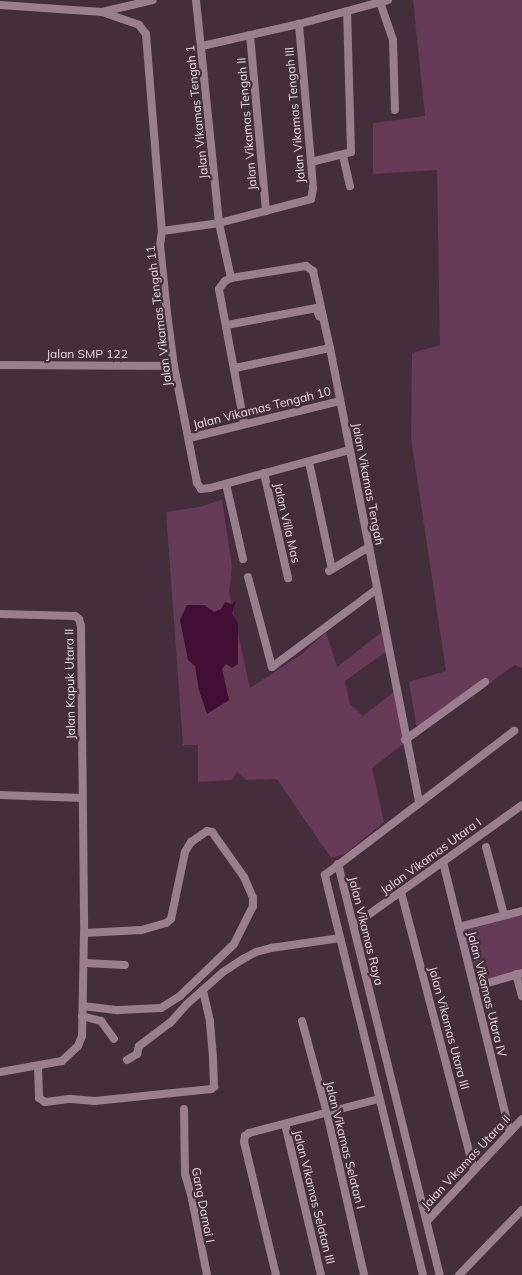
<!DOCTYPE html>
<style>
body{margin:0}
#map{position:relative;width:522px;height:1275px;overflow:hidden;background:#442e3c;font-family:Mulish,sans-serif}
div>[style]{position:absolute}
.green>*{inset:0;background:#673a57}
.water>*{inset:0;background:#410f33}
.street>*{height:8px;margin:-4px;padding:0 4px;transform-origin:4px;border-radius:4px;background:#997e8e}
span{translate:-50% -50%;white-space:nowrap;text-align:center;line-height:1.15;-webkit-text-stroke:4.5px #442e3c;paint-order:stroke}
.street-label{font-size:12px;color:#eadbe3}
</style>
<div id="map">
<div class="green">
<i style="clip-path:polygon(413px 0,522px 0,522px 668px,515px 665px,418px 735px,409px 682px,446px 671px,411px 438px,412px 353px,440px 345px,437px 170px,373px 174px,373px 123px,425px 116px)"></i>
<i style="clip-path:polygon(222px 500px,232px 566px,229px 592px,250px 688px,302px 654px,326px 632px,337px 667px,382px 632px,387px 651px,345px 681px,350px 704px,363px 716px,395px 691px,406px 742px,372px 768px,384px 822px,345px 854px,331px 858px,277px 779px,246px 780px,237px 772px,232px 780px,198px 782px,198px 745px,183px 745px,166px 512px,199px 507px)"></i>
<i style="clip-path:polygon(522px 914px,522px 970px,474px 982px,461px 930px)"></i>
</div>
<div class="water">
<i style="clip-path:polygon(237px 599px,232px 613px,238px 623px,238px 664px,232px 668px,226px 664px,222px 669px,229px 700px,207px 714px,199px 690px,195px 666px,188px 660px,180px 620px,187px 605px,204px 605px,214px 612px,221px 609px,225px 602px,232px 604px)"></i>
</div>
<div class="street">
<i style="left:196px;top:0;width:224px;rotate:84.1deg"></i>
<i style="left:219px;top:223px;width:56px;rotate:77.7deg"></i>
<i style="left:380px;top:2px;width:40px;rotate:71.1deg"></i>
<i style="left:393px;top:40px;width:70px;rotate:88.4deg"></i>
<i style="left:0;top:5px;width:102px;rotate:3.9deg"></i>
<i style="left:102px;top:12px;width:52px;rotate:-13.2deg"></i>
<i style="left:102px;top:12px;width:39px;rotate:19deg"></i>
<i style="left:139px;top:25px;width:11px;rotate:52deg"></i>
<i style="left:146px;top:34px;width:198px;rotate:85.4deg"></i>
<i style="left:162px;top:231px;width:14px;rotate:98deg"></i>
<i style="left:160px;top:245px;width:68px;rotate:84.1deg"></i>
<i style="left:167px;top:313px;width:53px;rotate:82.5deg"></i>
<i style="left:174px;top:366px;width:119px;rotate:78.9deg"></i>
<i style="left:197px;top:483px;width:7px;rotate:56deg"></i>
<i style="left:201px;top:489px;width:9px;rotate:-6deg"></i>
<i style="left:210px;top:488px;width:145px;rotate:-15.2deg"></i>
<i style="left:250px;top:35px;width:177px;rotate:84.8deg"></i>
<i style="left:202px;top:46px;width:99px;rotate:-12.8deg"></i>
<i style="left:299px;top:24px;width:92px;rotate:-15.1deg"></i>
<i style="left:343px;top:156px;width:31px;rotate:77deg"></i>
<i style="left:311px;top:162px;width:41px;rotate:-14deg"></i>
<i style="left:351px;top:152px;width:141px;rotate:-91.6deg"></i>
<i style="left:162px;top:231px;width:58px;rotate:-8deg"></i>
<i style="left:219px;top:223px;width:95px;rotate:-14.6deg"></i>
<i style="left:311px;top:199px;width:10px;rotate:-79deg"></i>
<i style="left:313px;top:189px;width:27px;rotate:-94deg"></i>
<i style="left:311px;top:162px;width:139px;rotate:-95deg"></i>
<i style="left:227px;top:325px;width:91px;rotate:-10.8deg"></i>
<i style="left:316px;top:308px;width:9px;rotate:69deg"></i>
<i style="left:0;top:365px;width:174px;rotate:0.3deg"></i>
<i style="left:235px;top:368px;width:97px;rotate:-11.9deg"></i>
<i style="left:244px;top:423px;width:136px;rotate:-100.6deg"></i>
<i style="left:219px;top:289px;width:10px;rotate:-53deg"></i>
<i style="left:225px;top:281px;width:7px;rotate:-27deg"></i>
<i style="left:231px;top:278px;width:76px;rotate:-9.1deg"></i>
<i style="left:306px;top:266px;width:9px;rotate:36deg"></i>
<i style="left:313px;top:271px;width:79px;rotate:77.6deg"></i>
<i style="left:330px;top:348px;width:463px;rotate:78.9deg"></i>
<i style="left:189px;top:438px;width:155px;rotate:-13.8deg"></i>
<i style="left:309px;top:462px;width:109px;rotate:77.9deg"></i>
<i style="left:264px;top:473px;width:108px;rotate:77.1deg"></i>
<i style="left:226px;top:484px;width:77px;rotate:77.2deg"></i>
<i style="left:329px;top:571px;width:47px;rotate:-31deg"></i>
<i style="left:248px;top:577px;width:93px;rotate:75.1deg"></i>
<i style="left:272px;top:667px;width:131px;rotate:-36.6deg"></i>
<i style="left:0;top:614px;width:75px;rotate:1.5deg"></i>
<i style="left:75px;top:616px;width:5px;rotate:37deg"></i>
<i style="left:79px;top:619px;width:7px;rotate:74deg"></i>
<i style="left:81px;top:626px;width:307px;rotate:89.4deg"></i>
<i style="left:84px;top:933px;width:103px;rotate:91.1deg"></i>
<i style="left:82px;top:1036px;width:11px;rotate:112deg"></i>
<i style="left:78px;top:1046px;width:22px;rotate:137deg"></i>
<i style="left:62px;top:1061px;width:63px;rotate:169.9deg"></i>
<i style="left:405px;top:740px;width:99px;rotate:-35.9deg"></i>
<i style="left:0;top:795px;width:82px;rotate:2.1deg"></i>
<i style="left:486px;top:847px;width:70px;rotate:75.2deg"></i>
<i style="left:443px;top:862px;width:278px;rotate:76.1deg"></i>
<i style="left:338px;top:864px;width:423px;rotate:76.1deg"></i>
<i style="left:401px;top:892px;width:287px;rotate:75.3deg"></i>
<i style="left:354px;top:925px;width:206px;rotate:-35.5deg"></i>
<i style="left:459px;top:927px;width:65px;rotate:-14.3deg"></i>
<i style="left:84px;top:963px;width:41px;rotate:2.8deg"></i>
<i style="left:516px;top:974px;width:23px;rotate:75deg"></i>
<i style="left:474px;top:987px;width:50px;rotate:-16.3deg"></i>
<i style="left:83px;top:1006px;width:35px;rotate:7deg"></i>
<i style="left:118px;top:1010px;width:43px;rotate:-2.7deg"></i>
<i style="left:161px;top:1008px;width:22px;rotate:-32deg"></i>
<i style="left:180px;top:996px;width:75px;rotate:-43.9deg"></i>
<i style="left:234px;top:944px;width:42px;rotate:-63.4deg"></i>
<i style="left:253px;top:906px;width:8px;rotate:-90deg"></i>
<i style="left:253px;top:898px;width:23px;rotate:-113deg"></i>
<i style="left:244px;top:877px;width:55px;rotate:-125.4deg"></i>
<i style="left:212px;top:832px;width:5px;rotate:-169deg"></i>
<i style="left:207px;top:831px;width:19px;rotate:145deg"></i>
<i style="left:191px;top:842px;width:12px;rotate:121deg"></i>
<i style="left:185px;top:852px;width:68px;rotate:101.8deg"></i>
<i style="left:171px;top:919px;width:6px;rotate:141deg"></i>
<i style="left:166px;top:923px;width:26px;rotate:164deg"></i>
<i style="left:141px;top:930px;width:57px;rotate:177deg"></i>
<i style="left:82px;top:1016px;width:20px;rotate:15deg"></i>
<i style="left:101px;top:1021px;width:22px;rotate:54deg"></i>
<i style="left:302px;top:1021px;width:95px;rotate:74.8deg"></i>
<i style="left:327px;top:1113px;width:166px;rotate:77.1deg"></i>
<i style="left:127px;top:1060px;width:12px;rotate:-31deg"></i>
<i style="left:137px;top:1054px;width:8px;rotate:-76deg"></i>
<i style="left:139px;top:1046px;width:39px;rotate:-37deg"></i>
<i style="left:170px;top:1023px;width:25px;rotate:-48deg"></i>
<i style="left:187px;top:1004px;width:48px;rotate:-41.6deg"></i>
<i style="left:223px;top:972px;width:24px;rotate:-33deg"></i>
<i style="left:243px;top:959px;width:15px;rotate:-28deg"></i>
<i style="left:256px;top:952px;width:16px;rotate:-15deg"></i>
<i style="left:271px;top:948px;width:70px;rotate:-8.2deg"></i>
<i style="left:38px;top:1067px;width:31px;rotate:88deg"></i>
<i style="left:39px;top:1098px;width:7px;rotate:34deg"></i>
<i style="left:45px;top:1102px;width:26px;rotate:-7deg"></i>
<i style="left:71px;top:1099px;width:24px;rotate:5deg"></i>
<i style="left:95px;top:1101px;width:117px;rotate:-5.9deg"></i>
<i style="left:211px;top:1089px;width:4px;rotate:-34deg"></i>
<i style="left:214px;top:1087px;width:30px;rotate:-92deg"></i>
<i style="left:213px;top:1057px;width:36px;rotate:-95deg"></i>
<i style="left:210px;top:1021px;width:32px;rotate:-103deg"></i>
<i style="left:184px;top:1109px;width:65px;rotate:89.1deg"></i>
<i style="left:185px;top:1174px;width:26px;rotate:74deg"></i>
<i style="left:192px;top:1199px;width:77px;rotate:78.8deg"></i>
<i style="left:285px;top:1124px;width:155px;rotate:76.6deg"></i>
<i style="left:427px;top:1221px;width:139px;rotate:-47deg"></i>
<i style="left:276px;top:1275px;width:137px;rotate:-103.5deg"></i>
<i style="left:244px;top:1142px;width:6px;rotate:-81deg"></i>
<i style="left:245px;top:1136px;width:5px;rotate:-37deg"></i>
<i style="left:249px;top:1133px;width:134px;rotate:-14.7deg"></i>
<i style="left:423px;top:1275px;width:412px;rotate:-103.8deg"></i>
<i style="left:325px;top:875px;width:238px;rotate:-37.3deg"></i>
<i style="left:459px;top:1275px;width:91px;rotate:-45.9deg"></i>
</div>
<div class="street-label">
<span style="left:197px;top:112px;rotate:-96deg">Jalan Vikamas Tengah 1</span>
<span style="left:295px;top:115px;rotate:-95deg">Jalan Vikamas Tengah III</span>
<span style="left:247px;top:124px;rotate:-95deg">Jalan Vikamas Tengah II</span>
<span style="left:159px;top:316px;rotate:-97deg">Jalan Vikamas Tengah 11</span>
<span style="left:87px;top:354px">Jalan SMP 122</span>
<span style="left:262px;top:408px;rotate:-14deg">Jalan Vikamas Tengah 10</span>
<span style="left:368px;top:484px;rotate:79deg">Jalan Vikamas Tengah</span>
<span style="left:287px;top:523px;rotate:77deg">Jalan Villa Mas</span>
<span style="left:70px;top:684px;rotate:-91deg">Jalan Kapuk Utara II</span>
<span style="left:431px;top:856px;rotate:-36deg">Jalan Vikamas Utara I</span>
<span style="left:366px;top:931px;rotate:76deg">Jalan Vikamas Raya</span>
<span style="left:487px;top:994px;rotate:76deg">Jalan Vikamas Utara IV</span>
<span style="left:449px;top:1028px;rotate:75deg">Jalan Vikamas Utara III</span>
<span style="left:345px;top:1145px;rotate:76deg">Jalan Vikamas Selatan I</span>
<span style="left:466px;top:1162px;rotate:-47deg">Jalan Vikamas Utara II</span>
<span style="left:314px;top:1197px;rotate:76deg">Jalan Vikamas Selatan III</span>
<span style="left:203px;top:1205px;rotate:79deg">Gang Damai I</span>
</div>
</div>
